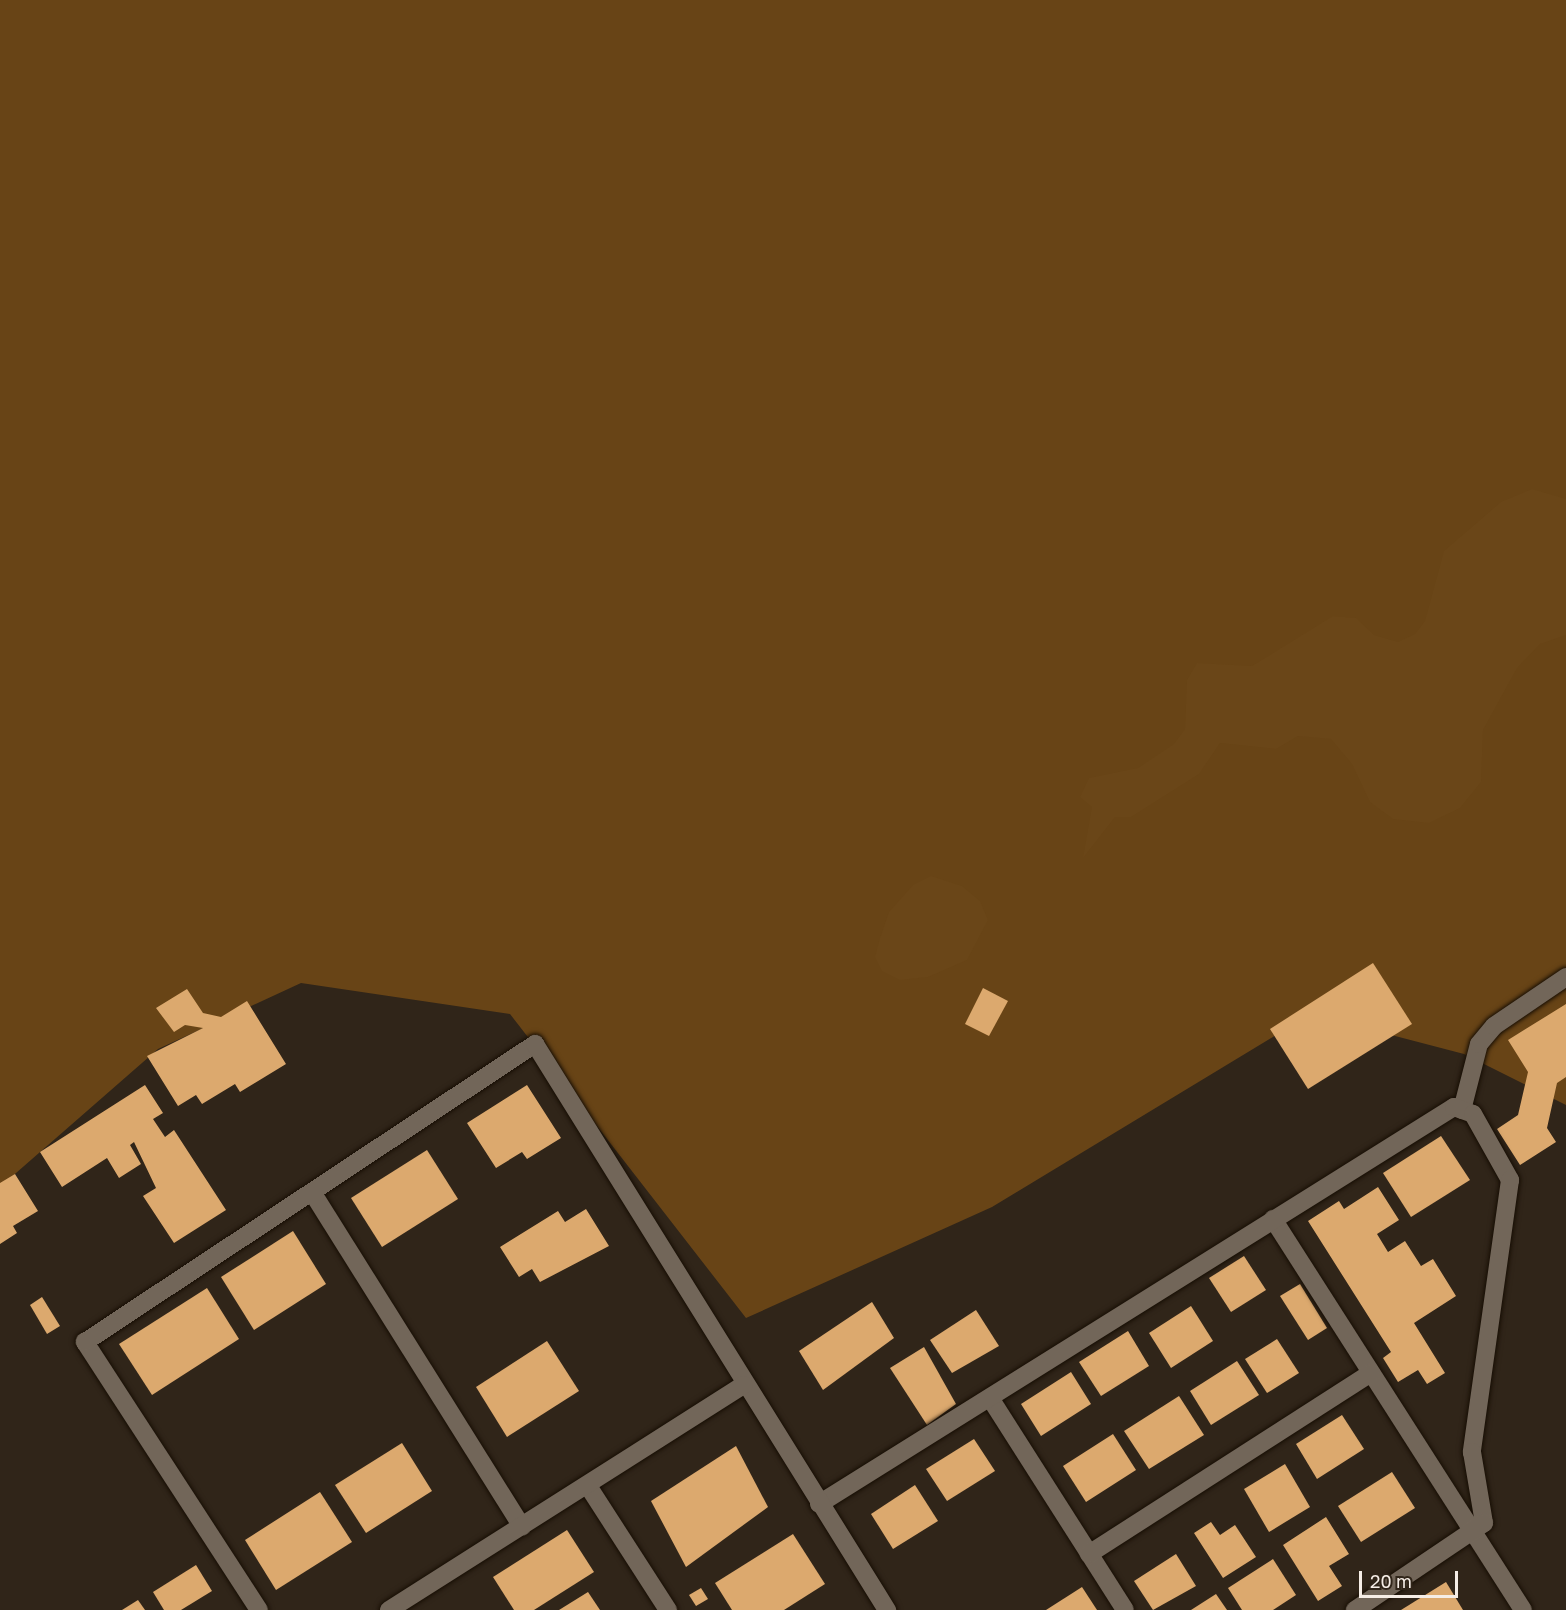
<!DOCTYPE html>
<style>
body{margin:0}
#map{position:relative;width:1566px;height:1610px;overflow:hidden;background:#302519;font-family:"Golos Text",sans-serif}
div>[style]{position:absolute}
.forest>*{inset:0;background:#684416}
.water>*{inset:0;background:#6a4618}
.building>*{inset:0;background:#dca96e}
.roads{filter:drop-shadow(0 0 2px #170e04) drop-shadow(0 0 2px #170e04)}
.minor>*{height:18px;margin:-9px;padding:0 9px;transform-origin:9px;border-radius:9px;background:#726659}
span{translate:-50% -50%;white-space:nowrap;text-align:center;line-height:1.15;-webkit-text-stroke:6px #302519;paint-order:stroke}
.scale{position:absolute;left:1359px;top:1571px;width:99px;height:27px;box-sizing:border-box;border:3px solid #f5ede6;border-top:0;padding-left:8px;font-size:18px;line-height:21px;white-space:nowrap;color:#f5ede6;-webkit-text-stroke:4px #302519;paint-order:stroke}
</style>
<div id="map">
<div class="forest">
<i style="clip-path:polygon(0 0,1566px 0,1566px 1105px,1464px 1054px,1311px 1014px,992px 1207px,746px 1318px,510px 1014px,301px 983px,158px 1049px,0 1187px)"></i>
</div>
<div class="water">
<i style="clip-path:polygon(1532px 489px,1566px 499px,1566px 635px,1540px 644px,1517px 668px,1483px 730px,1481px 782px,1460px 808px,1429px 823px,1393px 819px,1370px 802px,1352px 764px,1331px 739px,1298px 736px,1276px 749px,1220px 743px,1199px 774px,1131px 817px,1115px 817px,1083px 858px,1092px 807px,1080px 797px,1089px 778px,1138px 768px,1174px 744px,1185px 729px,1187px 680px,1197px 663px,1252px 666px,1333px 616px,1356px 618px,1374px 635px,1398px 642px,1415px 634px,1425px 621px,1444px 551px,1501px 502px)"></i>
<i style="clip-path:polygon(931px 876px,962px 886px,980px 901px,988px 920px,967px 960px,928px 977px,900px 980px,882px 971px,875px 957px,880px 938px,889px 912px,913px 885px)"></i>
</div>
<div class="building">
<i style="clip-path:polygon(1373px 963px,1412px 1024px,1308px 1089px,1270px 1029px)"></i>
<i style="clip-path:polygon(983px 988px,1008px 1001px,989px 1036px,965px 1024px)"></i>
<i style="clip-path:polygon(187px 989px,203px 1013px,221px 1017px,247px 1001px,286px 1064px,240px 1092px,235px 1084px,202px 1104px,196px 1095px,178px 1106px,147px 1056px,203px 1028px,185px 1025px,174px 1032px,156px 1008px)"></i>
<i style="clip-path:polygon(1566px 1004px,1566px 1077px,1557px 1083px,1547px 1128px,1556px 1142px,1520px 1165px,1497px 1129px,1518px 1115px,1528px 1072px,1508px 1040px)"></i>
<i style="clip-path:polygon(145px 1085px,163px 1113px,153px 1119px,165px 1137px,174px 1130px,226px 1210px,174px 1243px,143px 1196px,156px 1188px,134px 1142px,130px 1145px,141px 1164px,119px 1178px,107px 1158px,62px 1187px,40px 1152px)"></i>
<i style="clip-path:polygon(527px 1085px,561px 1138px,527px 1159px,522px 1152px,496px 1168px,467px 1123px)"></i>
<i style="clip-path:polygon(1441px 1136px,1470px 1180px,1411px 1217px,1383px 1173px)"></i>
<i style="clip-path:polygon(427px 1150px,458px 1199px,382px 1247px,351px 1198px)"></i>
<i style="clip-path:polygon(15px 1174px,38px 1211px,13px 1226px,17px 1233px,0 1244px,0 1183px)"></i>
<i style="clip-path:polygon(1378px 1187px,1399px 1220px,1377px 1234px,1388px 1252px,1405px 1241px,1421px 1266px,1433px 1259px,1456px 1296px,1414px 1323px,1445px 1373px,1427px 1384px,1418px 1370px,1398px 1382px,1383px 1358px,1391px 1352px,1308px 1221px,1339px 1201px,1344px 1209px)"></i>
<i style="clip-path:polygon(586px 1209px,609px 1246px,540px 1282px,532px 1269px,519px 1277px,500px 1247px,558px 1211px,565px 1222px)"></i>
<i style="clip-path:polygon(293px 1231px,326px 1284px,254px 1330px,221px 1277px)"></i>
<i style="clip-path:polygon(1244px 1256px,1266px 1290px,1231px 1312px,1209px 1278px)"></i>
<i style="clip-path:polygon(1300px 1284px,1327px 1328px,1308px 1340px,1280px 1296px)"></i>
<i style="clip-path:polygon(207px 1288px,239px 1339px,152px 1395px,119px 1344px)"></i>
<i style="clip-path:polygon(42px 1297px,60px 1326px,47px 1334px,30px 1305px)"></i>
<i style="clip-path:polygon(872px 1302px,894px 1338px,823px 1390px,799px 1351px)"></i>
<i style="clip-path:polygon(1191px 1306px,1213px 1341px,1171px 1368px,1149px 1333px)"></i>
<i style="clip-path:polygon(976px 1310px,999px 1346px,952px 1373px,930px 1340px)"></i>
<i style="clip-path:polygon(1128px 1331px,1149px 1366px,1101px 1396px,1079px 1362px)"></i>
<i style="clip-path:polygon(1277px 1339px,1299px 1373px,1267px 1393px,1245px 1359px)"></i>
<i style="clip-path:polygon(547px 1341px,579px 1391px,507px 1437px,476px 1387px)"></i>
<i style="clip-path:polygon(924px 1347px,956px 1404px,927px 1425px,890px 1368px)"></i>
<i style="clip-path:polygon(1237px 1361px,1259px 1395px,1211px 1425px,1190px 1391px)"></i>
<i style="clip-path:polygon(1071px 1372px,1091px 1404px,1041px 1436px,1021px 1404px)"></i>
<i style="clip-path:polygon(1179px 1396px,1204px 1435px,1149px 1469px,1124px 1431px)"></i>
<i style="clip-path:polygon(1342px 1415px,1364px 1449px,1317px 1479px,1296px 1444px)"></i>
<i style="clip-path:polygon(1113px 1434px,1136px 1470px,1086px 1502px,1063px 1466px)"></i>
<i style="clip-path:polygon(974px 1439px,995px 1471px,947px 1501px,926px 1469px)"></i>
<i style="clip-path:polygon(402px 1443px,432px 1491px,366px 1533px,335px 1485px)"></i>
<i style="clip-path:polygon(736px 1446px,768px 1507px,686px 1567px,651px 1501px)"></i>
<i style="clip-path:polygon(1285px 1464px,1310px 1507px,1269px 1532px,1244px 1489px)"></i>
<i style="clip-path:polygon(1392px 1472px,1415px 1508px,1361px 1542px,1338px 1506px)"></i>
<i style="clip-path:polygon(915px 1485px,938px 1521px,893px 1549px,871px 1514px)"></i>
<i style="clip-path:polygon(320px 1492px,352px 1542px,276px 1590px,245px 1540px)"></i>
<i style="clip-path:polygon(1326px 1517px,1349px 1554px,1329px 1566px,1342px 1586px,1318px 1601px,1283px 1545px)"></i>
<i style="clip-path:polygon(1211px 1522px,1220px 1535px,1235px 1525px,1256px 1557px,1223px 1578px,1194px 1533px)"></i>
<i style="clip-path:polygon(567px 1530px,594px 1572px,534px 1610px,514px 1610px,493px 1577px)"></i>
<i style="clip-path:polygon(793px 1534px,825px 1584px,784px 1610px,732px 1610px,715px 1583px)"></i>
<i style="clip-path:polygon(1176px 1554px,1196px 1586px,1153px 1610px,1134px 1581px)"></i>
<i style="clip-path:polygon(1273px 1559px,1296px 1595px,1273px 1610px,1242px 1610px,1228px 1588px)"></i>
<i style="clip-path:polygon(196px 1565px,212px 1591px,181px 1610px,164px 1610px,153px 1592px)"></i>
<i style="clip-path:polygon(1446px 1582px,1463px 1610px,1401px 1610px)"></i>
<i style="clip-path:polygon(1082px 1587px,1097px 1610px,1046px 1610px)"></i>
<i style="clip-path:polygon(701px 1588px,708px 1599px,696px 1606px,689px 1595px)"></i>
<i style="clip-path:polygon(588px 1592px,600px 1610px,559px 1610px)"></i>
<i style="clip-path:polygon(1216px 1594px,1227px 1610px,1191px 1610px)"></i>
<i style="clip-path:polygon(138px 1600px,145px 1610px,122px 1610px)"></i>
</div>
<div class="roads">
<div class="minor">
<i style="left:1462px;top:1110px;width:68px;rotate:-75.6deg"></i>
<i style="left:1479px;top:1044px;width:23px;rotate:-50deg"></i>
<i style="left:1494px;top:1026px;width:87px;rotate:-34.2deg"></i>
<i style="left:312px;top:1192px;width:395px;rotate:57.9deg"></i>
<i style="left:1273px;top:1219px;width:464px;rotate:57.4deg"></i>
<i style="left:990px;top:1398px;width:251px;rotate:57.5deg"></i>
<i style="left:588px;top:1486px;width:148px;rotate:57.2deg"></i>
<i style="left:819px;top:1504px;width:749px;rotate:-32.01deg"></i>
<i style="left:1454px;top:1107px;width:20px;rotate:20deg"></i>
<i style="left:1473px;top:1114px;width:76px;rotate:60.7deg"></i>
<i style="left:1510px;top:1180px;width:275px;rotate:98deg"></i>
<i style="left:1472px;top:1452px;width:72px;rotate:80.4deg"></i>
<i style="left:1484px;top:1523px;width:156px;rotate:146deg"></i>
<i style="left:1089px;top:1554px;width:335px;rotate:-32.7deg"></i>
<i style="left:259px;top:1610px;width:320px;rotate:-123deg"></i>
<i style="left:85px;top:1342px;width:540px;rotate:-33.51deg"></i>
<i style="left:535px;top:1044px;width:667px;rotate:58.12deg"></i>
<i style="left:389px;top:1610px;width:420px;rotate:-32.4deg"></i>
</div>
</div>
<div class="scale">20 m</div>
</div>
